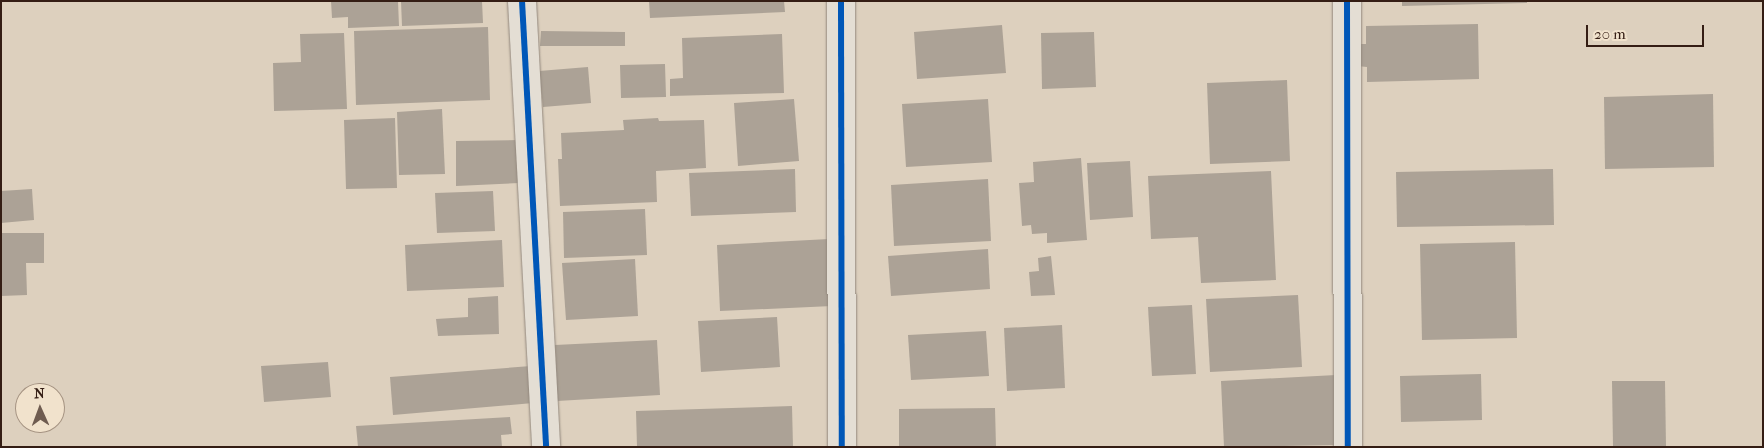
<!DOCTYPE html>
<style>
body{margin:0}
#map{position:relative;width:1764px;height:448px;overflow:hidden;background:#ddd0be;font-family:"IM FELL French Canon",serif}
div>[style]{position:absolute}
.building>*{inset:0;background:#aca296}
.roads{filter:drop-shadow(0 0 1px #92887d) drop-shadow(0 0 1px #92887d)}
.minor>*{height:28px;margin:-14px;padding:0 14px;transform-origin:14px;border-radius:14px;background:#e4ded4}
.cycleway>*{height:6px;margin:-3px;padding:0 3px;transform-origin:3px;border-radius:3px;background:#0057b8}
span{translate:-50% -50%;white-space:nowrap;text-align:center;line-height:1.15;-webkit-text-stroke:4px #f1e2cc;paint-order:stroke}
.frame{position:absolute;inset:0;border:2px solid #341d14;pointer-events:none}
.north{position:absolute;left:15px;top:383px;width:50px;height:50px;box-sizing:border-box;background:#f1e2cc;border:1px solid #a59382;border-radius:50%;rotate:358deg;font-size:14px;font-weight:700;line-height:20px;text-align:center;color:#341d14}
.north::after{content:'';display:block;margin:auto;width:18px;height:22px;background:#6f5c50;clip-path:polygon(50% 0,100% 100%,50% 72%,0 100%)}
.scale{position:absolute;left:1586px;top:25px;width:118px;height:22px;box-sizing:border-box;border:2px solid #341d14;border-top:0;padding-left:6px;font-size:15px;line-height:18px;white-space:nowrap;color:#341d14;-webkit-text-stroke:4px #f1e2cc;paint-order:stroke}
</style>
<div id="map">
<div class="building">
<i style="clip-path:polygon(331px 1px,398px 1px,399px 26px,348px 28px,348px 17px,332px 18px)"></i>
<i style="clip-path:polygon(401px 1px,482px 1px,483px 23px,402px 26px)"></i>
<i style="clip-path:polygon(649px 1px,784px 1px,785px 12px,650px 18px)"></i>
<i style="clip-path:polygon(1402px 1px,1527px 1px,1527px 3px,1402px 6px)"></i>
<i style="clip-path:polygon(1478px 24px,1479px 79px,1367px 82px,1367px 67px,1357px 66px,1356px 44px,1366px 44px,1366px 26px)"></i>
<i style="clip-path:polygon(1002px 25px,1006px 73px,917px 79px,914px 32px)"></i>
<i style="clip-path:polygon(488px 27px,490px 100px,356px 105px,354px 31px)"></i>
<i style="clip-path:polygon(541px 31px,625px 32px,625px 46px,540px 46px)"></i>
<i style="clip-path:polygon(1094px 32px,1096px 87px,1042px 89px,1041px 33px)"></i>
<i style="clip-path:polygon(344px 33px,347px 109px,274px 111px,273px 63px,301px 62px,300px 34px)"></i>
<i style="clip-path:polygon(782px 34px,784px 93px,670px 96px,670px 79px,683px 78px,682px 38px)"></i>
<i style="clip-path:polygon(665px 64px,666px 97px,621px 98px,620px 65px)"></i>
<i style="clip-path:polygon(588px 67px,591px 103px,543px 107px,539px 71px)"></i>
<i style="clip-path:polygon(1287px 80px,1290px 161px,1210px 164px,1207px 83px)"></i>
<i style="clip-path:polygon(1713px 94px,1714px 167px,1605px 169px,1604px 97px)"></i>
<i style="clip-path:polygon(794px 99px,799px 161px,738px 166px,734px 103px)"></i>
<i style="clip-path:polygon(988px 99px,992px 162px,906px 167px,902px 104px)"></i>
<i style="clip-path:polygon(442px 109px,445px 174px,399px 175px,397px 112px)"></i>
<i style="clip-path:polygon(395px 118px,397px 188px,346px 189px,344px 120px)"></i>
<i style="clip-path:polygon(658px 118px,659px 121px,704px 120px,706px 168px,656px 171px,657px 202px,560px 206px,558px 159px,562px 159px,561px 133px,624px 130px,623px 120px)"></i>
<i style="clip-path:polygon(518px 140px,519px 183px,456px 186px,456px 141px)"></i>
<i style="clip-path:polygon(1081px 158px,1087px 240px,1047px 243px,1047px 233px,1032px 234px,1031px 225px,1022px 226px,1019px 183px,1034px 182px,1033px 162px)"></i>
<i style="clip-path:polygon(1130px 161px,1133px 217px,1090px 220px,1087px 163px)"></i>
<i style="clip-path:polygon(795px 169px,796px 212px,691px 216px,689px 173px)"></i>
<i style="clip-path:polygon(1553px 169px,1554px 225px,1397px 227px,1396px 172px)"></i>
<i style="clip-path:polygon(1271px 171px,1276px 280px,1201px 283px,1198px 237px,1151px 239px,1148px 176px)"></i>
<i style="clip-path:polygon(988px 179px,991px 241px,894px 246px,891px 185px)"></i>
<i style="clip-path:polygon(32px 189px,34px 220px,1px 223px,1px 191px)"></i>
<i style="clip-path:polygon(493px 191px,495px 231px,437px 233px,435px 193px)"></i>
<i style="clip-path:polygon(645px 209px,647px 255px,564px 258px,563px 212px)"></i>
<i style="clip-path:polygon(1px 233px,44px 233px,44px 263px,26px 263px,27px 295px,1px 296px)"></i>
<i style="clip-path:polygon(829px 239px,832px 306px,720px 311px,717px 245px)"></i>
<i style="clip-path:polygon(502px 240px,504px 287px,407px 291px,405px 245px)"></i>
<i style="clip-path:polygon(1515px 242px,1517px 338px,1422px 340px,1420px 244px)"></i>
<i style="clip-path:polygon(988px 249px,990px 289px,891px 296px,888px 256px)"></i>
<i style="clip-path:polygon(1051px 256px,1055px 295px,1031px 296px,1029px 272px,1039px 271px,1038px 258px)"></i>
<i style="clip-path:polygon(635px 259px,638px 316px,566px 320px,562px 263px)"></i>
<i style="clip-path:polygon(1298px 295px,1302px 367px,1210px 372px,1206px 299px)"></i>
<i style="clip-path:polygon(498px 296px,499px 334px,438px 336px,436px 319px,468px 317px,468px 298px)"></i>
<i style="clip-path:polygon(1192px 305px,1196px 374px,1152px 376px,1148px 307px)"></i>
<i style="clip-path:polygon(777px 317px,780px 367px,701px 372px,698px 321px)"></i>
<i style="clip-path:polygon(1062px 325px,1065px 388px,1007px 391px,1004px 328px)"></i>
<i style="clip-path:polygon(986px 331px,989px 376px,911px 380px,908px 335px)"></i>
<i style="clip-path:polygon(657px 340px,660px 395px,557px 401px,555px 345px)"></i>
<i style="clip-path:polygon(328px 362px,331px 397px,264px 402px,261px 366px)"></i>
<i style="clip-path:polygon(531px 366px,533px 403px,393px 415px,390px 377px)"></i>
<i style="clip-path:polygon(1481px 374px,1482px 420px,1401px 422px,1400px 376px)"></i>
<i style="clip-path:polygon(1336px 375px,1340px 445px,1224px 447px,1221px 381px)"></i>
<i style="clip-path:polygon(1612px 381px,1665px 381px,1666px 447px,1613px 447px)"></i>
<i style="clip-path:polygon(792px 406px,793px 447px,637px 447px,636px 411px)"></i>
<i style="clip-path:polygon(995px 408px,996px 447px,899px 447px,899px 409px)"></i>
<i style="clip-path:polygon(510px 417px,512px 434px,501px 435px,502px 447px,358px 447px,356px 426px)"></i>
</div>
<div class="roads">
<div class="minor">
<i style="left:522px;top:1px;width:447px;rotate:86.9deg"></i>
<i style="left:841px;top:1px;width:446px;rotate:89.9deg"></i>
<i style="left:1347px;top:1px;width:446px;rotate:89.9deg"></i>
</div>
</div>
<div class="cycleway">
<i style="left:522px;top:1px;width:447px;rotate:86.9deg"></i>
<i style="left:841px;top:1px;width:446px;rotate:89.9deg"></i>
<i style="left:1347px;top:1px;width:446px;rotate:89.9deg"></i>
</div>
<div class="frame"></div>
<div class="north">N</div>
<div class="scale">20 m</div>
</div>
